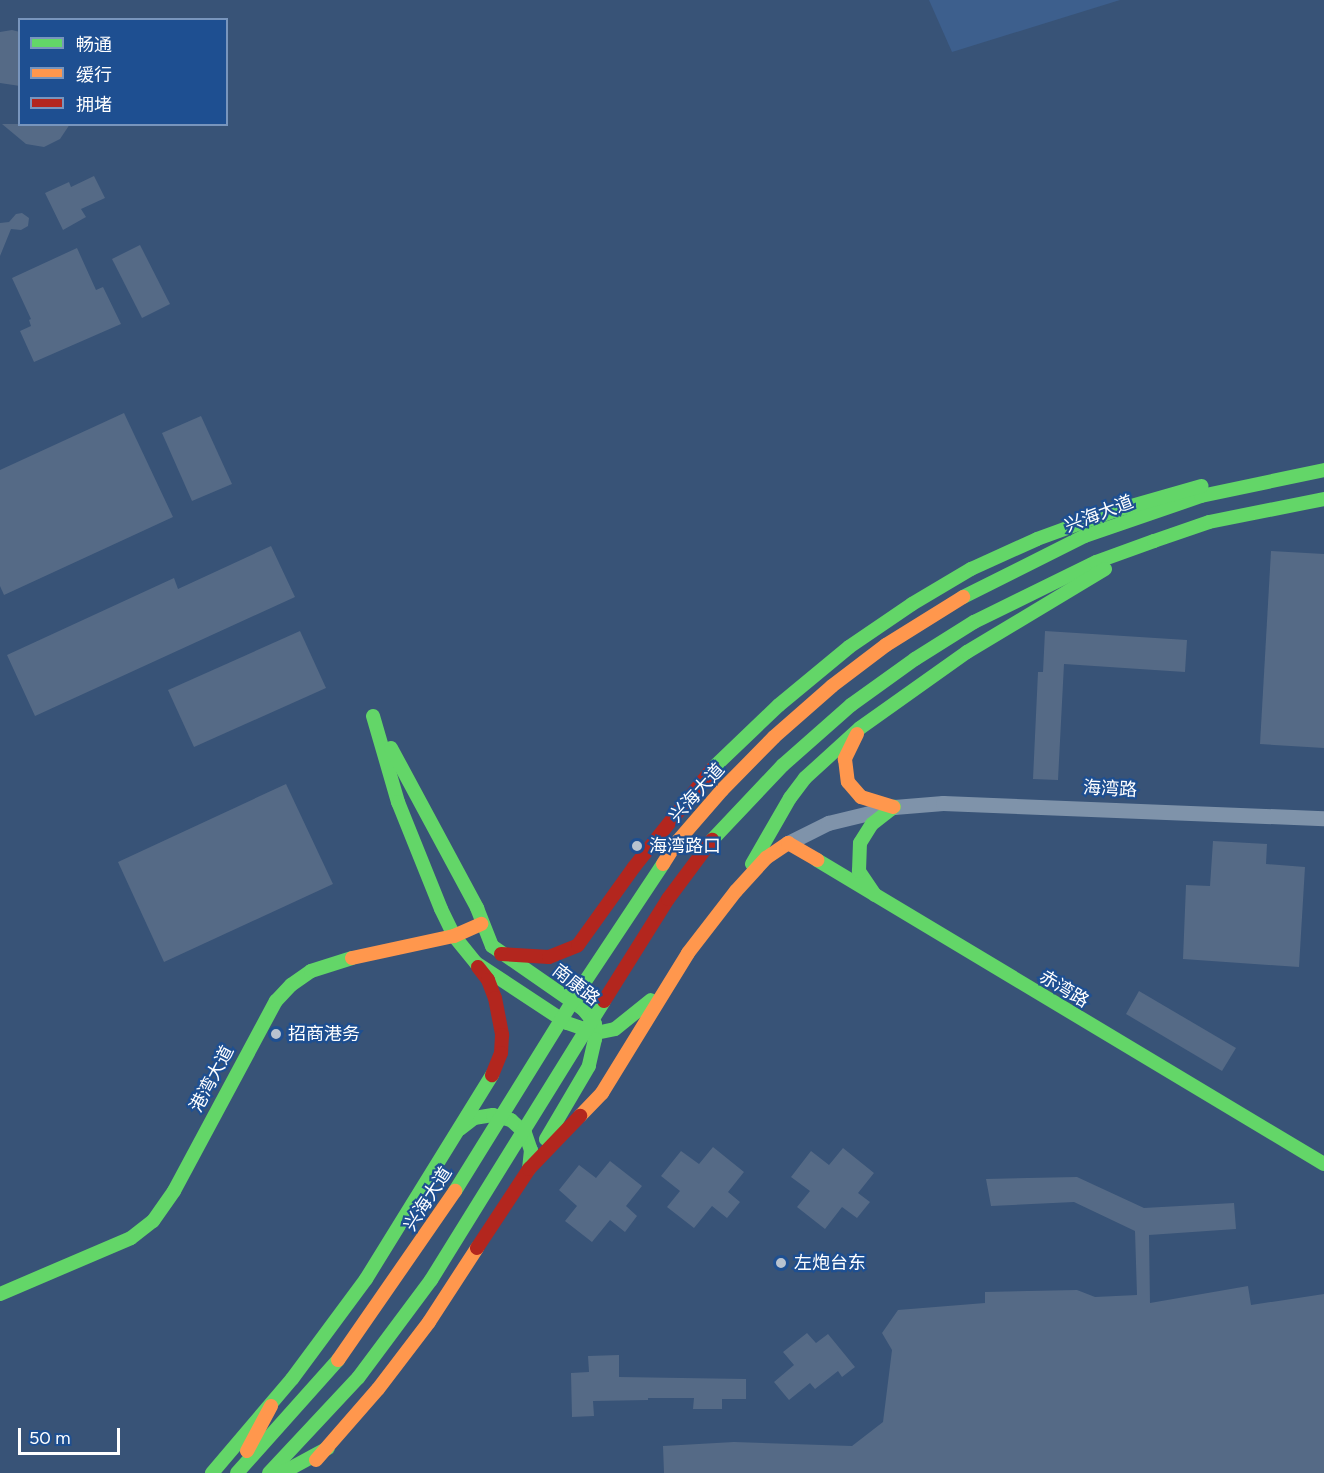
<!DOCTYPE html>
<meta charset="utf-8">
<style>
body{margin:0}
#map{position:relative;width:1324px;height:1473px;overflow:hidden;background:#385377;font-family:Figtree,"Noto Sans SC",sans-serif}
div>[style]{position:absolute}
.water>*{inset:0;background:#3d5f8d}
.building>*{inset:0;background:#556a86}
.street>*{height:15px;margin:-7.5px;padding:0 7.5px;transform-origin:7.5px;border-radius:7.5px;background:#7f93aa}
.fast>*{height:14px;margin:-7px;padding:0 7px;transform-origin:7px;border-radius:7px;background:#63d668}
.slow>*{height:14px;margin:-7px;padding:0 7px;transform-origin:7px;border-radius:7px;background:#ff974d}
.jam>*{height:14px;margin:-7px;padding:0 7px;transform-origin:7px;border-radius:7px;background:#b3261e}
.fast-bridge>*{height:14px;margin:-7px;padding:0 7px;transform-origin:7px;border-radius:7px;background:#63d668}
.slow-bridge>*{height:14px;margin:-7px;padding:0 7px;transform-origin:7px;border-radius:7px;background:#ff974d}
.jam-bridge>*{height:14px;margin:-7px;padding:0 7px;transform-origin:7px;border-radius:7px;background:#b3261e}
.dots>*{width:16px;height:16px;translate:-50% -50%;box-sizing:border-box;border:3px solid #1e4f91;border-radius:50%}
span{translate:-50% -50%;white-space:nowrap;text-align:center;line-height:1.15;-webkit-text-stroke:4.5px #1e4f91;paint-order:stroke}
.street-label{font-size:18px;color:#fff}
.poi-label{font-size:18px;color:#fff}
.left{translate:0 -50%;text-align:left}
.legend{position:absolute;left:18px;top:18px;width:210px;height:108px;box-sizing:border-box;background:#1e4f91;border:2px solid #7895bd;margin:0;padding:8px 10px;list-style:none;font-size:18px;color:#fff}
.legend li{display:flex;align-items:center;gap:12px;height:30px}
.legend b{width:30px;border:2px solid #7895bd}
.scale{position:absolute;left:18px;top:1428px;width:102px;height:27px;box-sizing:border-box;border:3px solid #fff;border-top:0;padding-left:8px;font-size:18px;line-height:21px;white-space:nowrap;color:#fff;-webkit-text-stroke:4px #1e4f91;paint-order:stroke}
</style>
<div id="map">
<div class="water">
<i style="clip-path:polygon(929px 0,1120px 0,952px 52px)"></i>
</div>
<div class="building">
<i style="clip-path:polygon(12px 30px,20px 32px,20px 86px,0 83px,0 32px)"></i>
<i style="clip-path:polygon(2px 124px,70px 124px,60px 139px,44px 147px,26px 144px)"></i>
<i style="clip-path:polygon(94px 176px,105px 198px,81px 209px,86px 217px,63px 230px,45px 193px,69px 182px,71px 187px)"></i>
<i style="clip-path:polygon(22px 213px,29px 218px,28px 226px,21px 230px,11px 229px,0 256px,0 223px,9px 222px,16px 214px)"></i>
<i style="clip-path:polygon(140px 245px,170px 304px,142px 318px,112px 259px)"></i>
<i style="clip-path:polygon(77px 248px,96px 290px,103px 287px,121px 324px,34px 362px,20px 331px,31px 326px,29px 320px,31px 319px,12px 278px)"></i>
<i style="clip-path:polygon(124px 413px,173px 517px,4px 595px,0 586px,0 470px)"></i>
<i style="clip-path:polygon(201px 416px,232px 484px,192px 501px,162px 433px)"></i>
<i style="clip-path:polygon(271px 546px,295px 597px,35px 716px,7px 655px,174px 578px,178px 589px)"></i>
<i style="clip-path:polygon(1271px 551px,1324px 554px,1324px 748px,1260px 744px)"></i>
<i style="clip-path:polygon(300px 631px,326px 688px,194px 747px,168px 690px)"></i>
<i style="clip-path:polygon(1045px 631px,1187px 640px,1185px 672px,1064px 664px,1058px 780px,1033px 779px,1038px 672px,1043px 672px)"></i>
<i style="clip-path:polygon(286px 784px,333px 884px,164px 962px,118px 862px)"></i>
<i style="clip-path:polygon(1213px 841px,1267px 844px,1266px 864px,1305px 867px,1299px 967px,1183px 959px,1186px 885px,1210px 886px)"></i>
<i style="clip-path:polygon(1139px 991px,1236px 1048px,1222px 1071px,1126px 1014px)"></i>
<i style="clip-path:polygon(713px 1147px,744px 1172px,728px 1192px,740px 1202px,727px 1218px,712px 1206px,694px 1228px,667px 1207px,680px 1191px,661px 1176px,681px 1151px,699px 1164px)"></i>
<i style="clip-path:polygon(843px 1148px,874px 1173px,858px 1193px,870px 1202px,857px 1218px,842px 1207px,825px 1229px,797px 1207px,810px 1191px,791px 1177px,811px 1151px,829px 1165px)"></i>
<i style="clip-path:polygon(610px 1161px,642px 1186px,626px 1206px,637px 1216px,625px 1232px,610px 1220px,592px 1242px,565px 1221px,577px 1206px,559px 1190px,579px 1165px,596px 1178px)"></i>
<i style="clip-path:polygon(1077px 1177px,1144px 1208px,1234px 1203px,1236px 1229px,1149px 1235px,1150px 1303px,1248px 1286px,1251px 1305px,1324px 1294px,1324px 1473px,664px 1473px,663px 1446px,734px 1442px,852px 1446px,883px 1422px,892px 1350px,882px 1333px,898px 1310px,985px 1303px,985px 1292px,1077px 1290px,1095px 1297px,1137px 1295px,1135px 1231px,1074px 1202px,991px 1206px,986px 1179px)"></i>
<i style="clip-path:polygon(807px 1333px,816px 1343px,828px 1334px,855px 1367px,842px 1377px,838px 1371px,815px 1389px,810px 1383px,789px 1400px,774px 1382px,794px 1365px,783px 1352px)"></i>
<i style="clip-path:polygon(619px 1355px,619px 1377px,746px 1379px,746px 1399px,722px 1399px,722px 1409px,693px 1409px,694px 1398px,648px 1398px,648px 1400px,593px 1401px,594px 1416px,572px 1417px,571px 1373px,589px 1372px,588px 1356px)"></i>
</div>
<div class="street">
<i style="left:788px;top:843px;width:45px;rotate:-26.6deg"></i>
<i style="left:828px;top:823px;width:68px;rotate:-13.6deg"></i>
<i style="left:894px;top:807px;width:49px;rotate:-4.7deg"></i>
<i style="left:943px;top:803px;width:381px;rotate:2.3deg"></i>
</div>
<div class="fast">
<i style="left:963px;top:597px;width:136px;rotate:-26.6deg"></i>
<i style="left:1085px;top:536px;width:123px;rotate:-19deg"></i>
<i style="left:1201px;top:496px;width:126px;rotate:-11.9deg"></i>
<i style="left:974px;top:622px;width:136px;rotate:-26.2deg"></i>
<i style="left:1096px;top:562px;width:62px;rotate:-19.9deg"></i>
<i style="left:1154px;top:541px;width:58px;rotate:-19.1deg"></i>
<i style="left:1209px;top:522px;width:117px;rotate:-11.3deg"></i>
<i style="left:373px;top:716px;width:90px;rotate:73.8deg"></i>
<i style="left:398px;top:802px;width:115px;rotate:68.1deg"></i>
<i style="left:441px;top:909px;width:30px;rotate:64deg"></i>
<i style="left:454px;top:936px;width:35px;rotate:51deg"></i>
<i style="left:476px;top:963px;width:109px;rotate:33.4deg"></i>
<i style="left:567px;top:1023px;width:31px;rotate:19deg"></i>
<i style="left:596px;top:1033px;width:19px;rotate:-12deg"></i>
<i style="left:615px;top:1029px;width:46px;rotate:-38.9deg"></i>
<i style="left:391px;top:748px;width:182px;rotate:61.7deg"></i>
<i style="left:477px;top:908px;width:41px;rotate:68.5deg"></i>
<i style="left:492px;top:946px;width:111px;rotate:34.7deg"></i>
<i style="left:583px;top:1009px;width:19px;rotate:51deg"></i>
<i style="left:595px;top:1024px;width:15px;rotate:90deg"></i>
<i style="left:595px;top:1039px;width:28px;rotate:103deg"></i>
<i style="left:589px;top:1066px;width:85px;rotate:120.5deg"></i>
<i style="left:713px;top:768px;width:91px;rotate:-43.7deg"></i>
<i style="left:779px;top:705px;width:91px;rotate:-39.6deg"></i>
<i style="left:849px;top:647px;width:76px;rotate:-34.3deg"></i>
<i style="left:912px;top:604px;width:69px;rotate:-30.7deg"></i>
<i style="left:971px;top:569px;width:72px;rotate:-24.4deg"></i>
<i style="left:1037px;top:539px;width:82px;rotate:-20deg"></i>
<i style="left:1114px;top:511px;width:91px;rotate:-16deg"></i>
<i style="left:817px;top:860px;width:591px;rotate:30.95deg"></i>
<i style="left:752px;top:864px;width:76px;rotate:-60.1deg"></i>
<i style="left:790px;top:798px;width:25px;rotate:-53deg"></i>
<i style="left:805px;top:778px;width:74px;rotate:-42.3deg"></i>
<i style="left:860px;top:728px;width:131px;rotate:-35.4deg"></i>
<i style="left:967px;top:652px;width:161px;rotate:-31deg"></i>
<i style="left:875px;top:895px;width:29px;rotate:-124deg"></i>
<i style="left:859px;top:871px;width:28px;rotate:-88deg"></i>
<i style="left:860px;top:843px;width:22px;rotate:-58deg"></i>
<i style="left:872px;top:824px;width:28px;rotate:-38deg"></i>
<i style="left:460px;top:1129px;width:18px;rotate:-38deg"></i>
<i style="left:474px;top:1118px;width:19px;rotate:-9deg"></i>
<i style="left:493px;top:1115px;width:19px;rotate:16deg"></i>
<i style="left:511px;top:1120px;width:19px;rotate:43deg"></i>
<i style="left:525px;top:1133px;width:18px;rotate:71deg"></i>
<i style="left:531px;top:1150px;width:19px;rotate:96deg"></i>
<i style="left:0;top:1294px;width:142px;rotate:-23.1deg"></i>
<i style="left:131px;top:1238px;width:28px;rotate:-38deg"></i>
<i style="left:153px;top:1221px;width:37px;rotate:-55deg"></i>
<i style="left:174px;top:1191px;width:216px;rotate:-61.8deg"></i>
<i style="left:276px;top:1001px;width:22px;rotate:-47deg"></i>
<i style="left:291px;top:985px;width:24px;rotate:-35deg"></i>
<i style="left:311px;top:971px;width:43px;rotate:-17.6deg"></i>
<i style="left:212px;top:1473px;width:123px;rotate:-49.6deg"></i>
<i style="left:292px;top:1379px;width:124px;rotate:-53.5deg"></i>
<i style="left:366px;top:1279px;width:240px;rotate:-58.3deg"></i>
<i style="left:237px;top:1473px;width:152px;rotate:-48.2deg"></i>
<i style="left:269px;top:1473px;width:130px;rotate:-46.9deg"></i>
<i style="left:282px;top:1473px;width:52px;rotate:-28.5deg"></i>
</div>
<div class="slow">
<i style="left:857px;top:734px;width:28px;rotate:116deg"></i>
<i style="left:845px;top:759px;width:23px;rotate:83deg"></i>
<i style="left:848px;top:782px;width:20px;rotate:49deg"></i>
<i style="left:861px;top:797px;width:34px;rotate:17deg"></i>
<i style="left:352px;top:958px;width:104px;rotate:-12.2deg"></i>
<i style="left:454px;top:936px;width:30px;rotate:-24deg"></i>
<i style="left:580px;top:1116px;width:32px;rotate:-46deg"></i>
<i style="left:602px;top:1093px;width:164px;rotate:-58.4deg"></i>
<i style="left:688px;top:953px;width:78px;rotate:-52.3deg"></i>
<i style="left:736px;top:891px;width:45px;rotate:-47.7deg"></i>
<i style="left:766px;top:858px;width:27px;rotate:-34deg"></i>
<i style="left:788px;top:843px;width:34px;rotate:30deg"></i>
<i style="left:247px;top:1451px;width:51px;rotate:-61.9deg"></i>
<i style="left:316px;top:1460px;width:94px;rotate:-48.9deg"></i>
<i style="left:378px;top:1389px;width:84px;rotate:-52.7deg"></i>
<i style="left:429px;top:1322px;width:88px;rotate:-57deg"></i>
</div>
<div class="jam">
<i style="left:501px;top:954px;width:48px;rotate:3.6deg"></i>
<i style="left:549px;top:957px;width:31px;rotate:-22deg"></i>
<i style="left:578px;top:945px;width:96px;rotate:-54.3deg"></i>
<i style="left:634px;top:867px;width:127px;rotate:-51.4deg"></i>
<i style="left:478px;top:967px;width:16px;rotate:52deg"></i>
<i style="left:488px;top:980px;width:19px;rotate:69deg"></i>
<i style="left:495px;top:998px;width:38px;rotate:79deg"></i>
<i style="left:502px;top:1035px;width:18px;rotate:93deg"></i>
<i style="left:501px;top:1053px;width:24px;rotate:112deg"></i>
<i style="left:477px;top:1248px;width:95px;rotate:-56.6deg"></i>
<i style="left:529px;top:1169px;width:74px;rotate:-46.1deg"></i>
</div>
<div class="fast-bridge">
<i style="left:712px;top:840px;width:103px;rotate:-46.6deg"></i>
<i style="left:783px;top:765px;width:91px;rotate:-41.4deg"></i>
<i style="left:851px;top:705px;width:79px;rotate:-35.7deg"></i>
<i style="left:915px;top:659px;width:70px;rotate:-32.1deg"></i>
<i style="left:455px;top:1191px;width:245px;rotate:-58.2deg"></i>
<i style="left:584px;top:983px;width:143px;rotate:-56.4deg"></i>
<i style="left:358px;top:1378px;width:122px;rotate:-53.3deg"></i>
<i style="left:431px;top:1280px;width:328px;rotate:-58.2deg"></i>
</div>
<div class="slow-bridge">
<i style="left:663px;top:864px;width:26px;rotate:-58deg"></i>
<i style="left:677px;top:842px;width:69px;rotate:-49.1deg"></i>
<i style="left:722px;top:790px;width:74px;rotate:-45.5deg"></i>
<i style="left:774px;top:737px;width:77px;rotate:-41.3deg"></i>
<i style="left:832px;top:686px;width:68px;rotate:-37.2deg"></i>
<i style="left:886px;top:645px;width:91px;rotate:-31.9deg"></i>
<i style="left:338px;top:1360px;width:206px;rotate:-55.3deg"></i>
</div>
<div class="jam-bridge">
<i style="left:604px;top:1001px;width:120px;rotate:-57.9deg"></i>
<i style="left:668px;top:899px;width:74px;rotate:-53.3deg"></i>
</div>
<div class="dots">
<i style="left:637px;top:846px;background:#b9c3cf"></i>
<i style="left:276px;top:1034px;background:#b9c3cf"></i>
<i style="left:781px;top:1263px;background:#b9c3cf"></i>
</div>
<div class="street-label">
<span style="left:1099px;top:514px;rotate:-21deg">兴海大道</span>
<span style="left:1110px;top:789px;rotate:3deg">海湾路</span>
<span style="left:697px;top:793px;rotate:-48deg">兴海大道</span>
<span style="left:576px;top:985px;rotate:38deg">南康路</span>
<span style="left:1064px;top:989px;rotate:31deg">赤湾路</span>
<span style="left:212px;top:1079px;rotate:-62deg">港湾大道</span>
<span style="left:428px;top:1199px;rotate:-57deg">兴海大道</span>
</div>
<div class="poi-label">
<span class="left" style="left:649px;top:846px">海湾路口</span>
<span class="left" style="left:288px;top:1034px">招商港务</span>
<span class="left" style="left:794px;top:1263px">左炮台东</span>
</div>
<ul class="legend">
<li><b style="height:8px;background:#63d668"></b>畅通</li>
<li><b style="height:8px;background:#ff974d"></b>缓行</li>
<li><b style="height:8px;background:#b3261e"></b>拥堵</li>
</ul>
<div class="scale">50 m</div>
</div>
